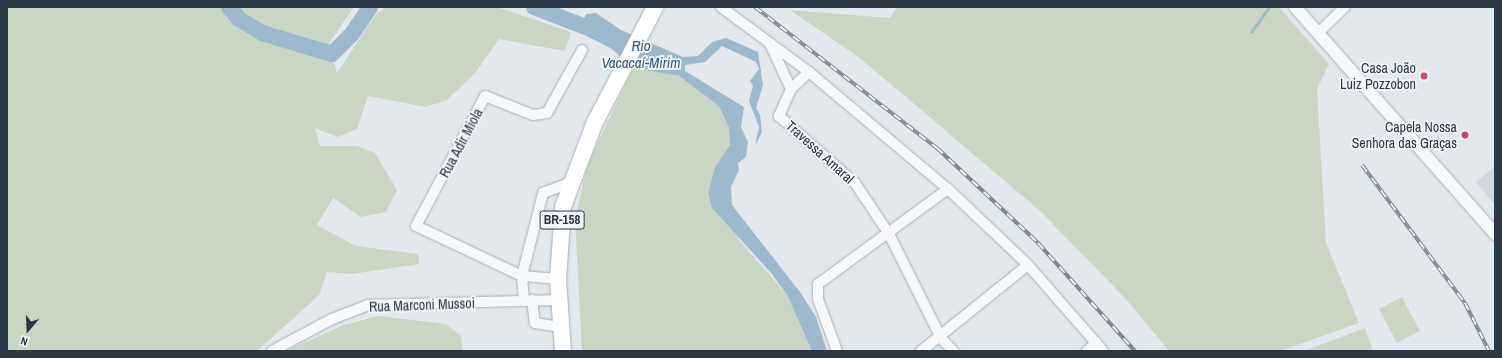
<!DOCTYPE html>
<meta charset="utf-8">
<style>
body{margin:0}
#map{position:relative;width:1502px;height:358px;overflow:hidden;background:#e3e8ec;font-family:"Archivo Narrow",sans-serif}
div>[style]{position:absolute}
.built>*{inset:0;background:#d1d7de}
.green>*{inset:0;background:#cad6c4}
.water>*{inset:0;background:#9db9cd}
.stream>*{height:2.5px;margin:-1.25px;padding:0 1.25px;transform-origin:1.25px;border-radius:1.25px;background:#9db9cd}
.river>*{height:16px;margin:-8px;padding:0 8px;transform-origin:8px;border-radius:8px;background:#9db9cd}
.roads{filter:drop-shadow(0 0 1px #a8afb7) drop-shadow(0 0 1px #a8afb7)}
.minor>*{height:10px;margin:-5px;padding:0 5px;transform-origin:5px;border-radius:5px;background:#f6f8fa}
.tertiary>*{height:12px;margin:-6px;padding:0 6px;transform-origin:6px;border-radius:6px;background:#f6f8fa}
.trunk>*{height:16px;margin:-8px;padding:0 8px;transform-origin:8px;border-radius:8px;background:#fff}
.rail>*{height:4px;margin-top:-2px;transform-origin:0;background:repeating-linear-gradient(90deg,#f3f6f9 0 8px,#7c8996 0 16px);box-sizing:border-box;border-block:1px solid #7c8996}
.dots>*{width:11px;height:11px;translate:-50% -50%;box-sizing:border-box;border:2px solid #f3f6f9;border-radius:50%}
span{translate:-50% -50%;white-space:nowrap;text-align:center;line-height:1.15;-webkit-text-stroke:3.5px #f3f6f9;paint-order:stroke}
.shield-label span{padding:1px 3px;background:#f3f6f9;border:1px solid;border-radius:3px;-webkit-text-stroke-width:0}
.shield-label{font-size:13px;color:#2a3745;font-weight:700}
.poi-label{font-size:14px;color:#2a3745}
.right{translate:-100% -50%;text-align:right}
.street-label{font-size:14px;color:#2a3745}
.water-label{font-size:15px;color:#325a7b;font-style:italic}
.frame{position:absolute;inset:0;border:8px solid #2a3745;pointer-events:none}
.north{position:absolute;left:8px;top:310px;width:40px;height:40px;-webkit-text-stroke:3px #f3f6f9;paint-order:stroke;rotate:199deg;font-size:11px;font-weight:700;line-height:16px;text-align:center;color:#2a3745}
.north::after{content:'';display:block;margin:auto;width:14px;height:18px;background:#2a3745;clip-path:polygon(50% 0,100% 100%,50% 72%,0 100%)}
</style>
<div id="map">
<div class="built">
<i style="clip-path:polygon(1495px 166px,1495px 205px,1476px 182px)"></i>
</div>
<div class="green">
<i style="clip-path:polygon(7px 7px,354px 7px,329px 43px,337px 73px,376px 14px,386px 7px,497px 7px,571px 32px,565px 51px,499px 39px,476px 72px,447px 100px,425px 107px,368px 96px,357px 129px,337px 137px,315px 128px,320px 146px,357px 146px,375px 153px,397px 190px,386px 212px,361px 217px,333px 198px,317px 225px,356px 246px,418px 254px,419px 264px,352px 274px,327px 272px,319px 295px,257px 351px,7px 351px)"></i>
<i style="clip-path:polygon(897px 7px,1279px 7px,1329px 64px,1317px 89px,1326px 243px,1359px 323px,1280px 351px,1169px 351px,1124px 297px,1039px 210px,860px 58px,790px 10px,890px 18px)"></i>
<i style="clip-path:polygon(633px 68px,679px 76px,719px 106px,729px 128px,730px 145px,715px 167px,739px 240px,787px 295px,812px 351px,582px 351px,575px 219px,587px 166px)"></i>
<i style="clip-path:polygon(1402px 297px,1420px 331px,1397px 343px,1379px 309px)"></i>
<i style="clip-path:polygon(378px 316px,446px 324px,461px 336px,463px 351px,286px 351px,344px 325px)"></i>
<i style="clip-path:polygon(1365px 328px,1373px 351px,1304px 351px)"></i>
</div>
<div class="water">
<i style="clip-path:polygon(596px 13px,621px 30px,683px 57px,698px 56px,712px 42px,726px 38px,758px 52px,763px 85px,756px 108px,760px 115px,762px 132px,755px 146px,759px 127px,749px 101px,753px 86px,750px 81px,759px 69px,756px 62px,722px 46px,705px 62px,685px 65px,685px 71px,744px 107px,741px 127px,748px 142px,746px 157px,738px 163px,739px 170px,731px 187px,732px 205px,800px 292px,816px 317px,827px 351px,812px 351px,787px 295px,772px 274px,712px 208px,708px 193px,715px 167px,730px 145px,729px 128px,719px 106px,679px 76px,633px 68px,612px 49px,579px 32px,586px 14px)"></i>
</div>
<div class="stream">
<i style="left:1251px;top:32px;width:29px;rotate:-54deg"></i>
</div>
<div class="river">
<i style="left:229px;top:7px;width:16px;rotate:50deg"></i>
<i style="left:239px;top:19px;width:27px;rotate:31deg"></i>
<i style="left:262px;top:33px;width:73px;rotate:16.7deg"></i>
<i style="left:332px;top:54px;width:28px;rotate:-45deg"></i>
<i style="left:352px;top:34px;width:32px;rotate:-56deg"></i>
<i style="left:534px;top:7px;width:72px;rotate:21.2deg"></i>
</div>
<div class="roads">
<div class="minor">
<i style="left:721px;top:7px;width:109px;rotate:36.5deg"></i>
<i style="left:809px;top:72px;width:182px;rotate:40.1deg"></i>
<i style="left:948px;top:189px;width:110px;rotate:43.5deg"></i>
<i style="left:1028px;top:265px;width:114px;rotate:48.9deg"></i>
<i style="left:1319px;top:32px;width:36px;rotate:-44deg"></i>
<i style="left:770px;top:44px;width:50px;rotate:65deg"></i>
<i style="left:809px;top:72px;width:25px;rotate:137deg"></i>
<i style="left:791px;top:89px;width:30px;rotate:114deg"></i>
<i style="left:779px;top:116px;width:101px;rotate:41.4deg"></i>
<i style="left:855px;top:183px;width:61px;rotate:56.3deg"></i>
<i style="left:889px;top:234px;width:116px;rotate:63.4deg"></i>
<i style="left:941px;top:338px;width:18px;rotate:47deg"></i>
<i style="left:558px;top:279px;width:36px;rotate:-175deg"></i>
<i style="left:522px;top:276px;width:117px;rotate:-154.7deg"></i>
<i style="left:416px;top:226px;width:147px;rotate:-62deg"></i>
<i style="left:485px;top:96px;width:52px;rotate:21.6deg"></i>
<i style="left:533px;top:115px;width:14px;rotate:-8deg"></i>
<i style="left:547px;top:113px;width:72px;rotate:-60.9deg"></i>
<i style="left:524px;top:300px;width:24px;rotate:-95deg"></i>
<i style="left:522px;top:276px;width:86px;rotate:-75.8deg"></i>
<i style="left:543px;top:193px;width:28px;rotate:-21deg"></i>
<i style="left:532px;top:300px;width:23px;rotate:83deg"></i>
<i style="left:535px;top:323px;width:25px;rotate:9deg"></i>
<i style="left:272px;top:351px;width:68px;rotate:-28.1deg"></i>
<i style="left:332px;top:319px;width:39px;rotate:-21deg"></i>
<i style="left:368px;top:305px;width:191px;rotate:-1.5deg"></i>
<i style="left:837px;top:351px;width:55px;rotate:-110.1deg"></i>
<i style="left:818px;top:299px;width:15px;rotate:-90deg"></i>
<i style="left:818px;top:284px;width:161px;rotate:-36.2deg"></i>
<i style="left:921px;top:351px;width:137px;rotate:-38.8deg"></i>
<i style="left:1087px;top:351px;width:13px;rotate:-42deg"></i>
</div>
<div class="tertiary">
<i style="left:1295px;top:7px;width:303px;rotate:48.6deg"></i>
</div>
<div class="trunk">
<i style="left:563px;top:351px;width:72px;rotate:-94deg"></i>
<i style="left:558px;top:279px;width:72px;rotate:-86deg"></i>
<i style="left:563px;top:207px;width:91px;rotate:-69.4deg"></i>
<i style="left:595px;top:122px;width:130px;rotate:-62.4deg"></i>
</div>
</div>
<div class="rail">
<i style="left:755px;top:7px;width:230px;rotate:37.8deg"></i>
<i style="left:937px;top:148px;width:139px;rotate:43.2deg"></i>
<i style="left:1038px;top:243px;width:145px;rotate:48.1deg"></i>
<i style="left:1362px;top:165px;width:172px;rotate:53.3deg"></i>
<i style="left:1465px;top:303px;width:54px;rotate:63.4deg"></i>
</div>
<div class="dots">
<i style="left:1424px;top:76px;background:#d54569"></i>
<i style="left:1465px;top:135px;background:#d54569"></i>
</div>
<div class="shield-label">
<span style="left:562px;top:220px">BR-158</span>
</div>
<div class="poi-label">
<span class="right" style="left:1416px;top:76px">Casa João<br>Luiz Pozzobon</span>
<span class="right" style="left:1457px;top:135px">Capela Nossa<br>Senhora das Graças</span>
</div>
<div class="street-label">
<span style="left:461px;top:143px;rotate:-62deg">Rua Adir Miola</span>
<span style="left:820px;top:152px;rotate:42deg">Travessa Amaral</span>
<span style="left:422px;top:305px;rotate:-2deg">Rua Marconi Mussoi</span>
</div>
<div class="water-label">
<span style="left:641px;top:54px">Rio<br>Vacacaí-Mirim</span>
</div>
<div class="frame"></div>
<div class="north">N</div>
</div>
